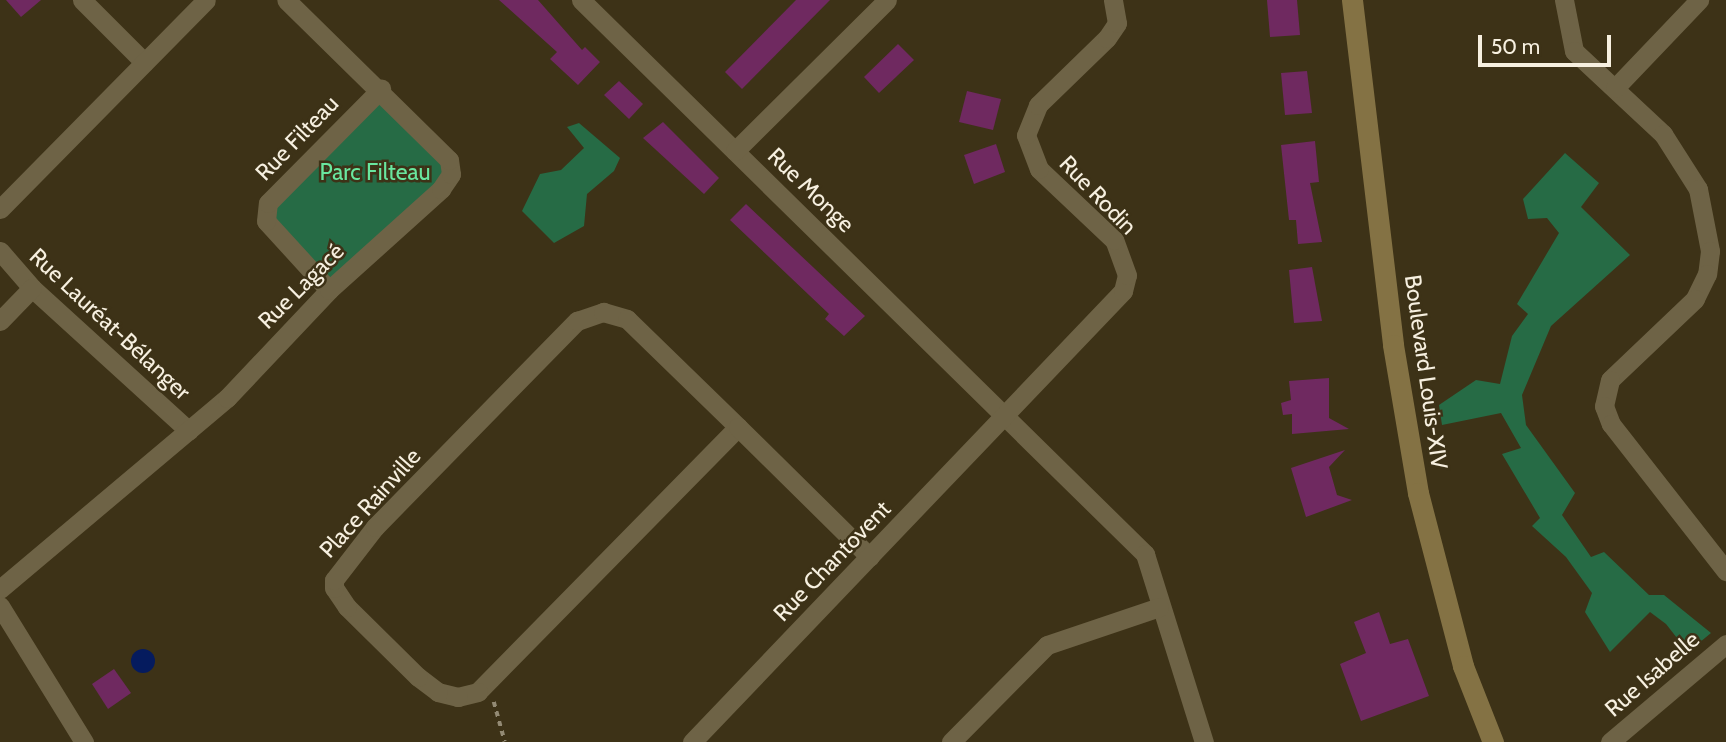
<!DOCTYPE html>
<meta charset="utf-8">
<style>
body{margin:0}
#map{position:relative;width:1726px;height:742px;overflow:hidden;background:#3d3217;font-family:Cabin,sans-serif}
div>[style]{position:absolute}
.green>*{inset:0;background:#266b45}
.water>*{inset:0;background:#051b5e}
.round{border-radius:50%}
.building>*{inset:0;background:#6f2960}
.path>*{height:3.5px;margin-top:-1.75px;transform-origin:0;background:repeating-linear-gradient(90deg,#938a74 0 5px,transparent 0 10px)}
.minor>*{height:19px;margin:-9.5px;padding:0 9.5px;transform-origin:9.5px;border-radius:9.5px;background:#6e6346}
.secondary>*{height:21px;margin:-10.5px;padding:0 10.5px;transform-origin:10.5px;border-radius:10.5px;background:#847244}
span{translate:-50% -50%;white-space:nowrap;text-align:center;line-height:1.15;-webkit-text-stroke:5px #3d3217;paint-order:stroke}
.street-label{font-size:23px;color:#f7f0e0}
.park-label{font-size:23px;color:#69e79f}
.scale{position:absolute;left:1478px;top:35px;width:133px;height:32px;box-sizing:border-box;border:4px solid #f7f0e0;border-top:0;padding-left:9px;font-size:21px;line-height:24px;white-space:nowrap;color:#f7f0e0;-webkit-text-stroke:5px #3d3217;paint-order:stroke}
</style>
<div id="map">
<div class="green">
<i style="clip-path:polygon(381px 89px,451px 174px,329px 290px,286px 245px,268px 203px)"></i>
<i style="clip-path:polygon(579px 123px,620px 158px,614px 171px,587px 194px,584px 226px,554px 243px,522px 211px,540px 174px,561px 170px,584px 148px,567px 127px)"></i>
<i style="clip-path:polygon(1565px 153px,1599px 183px,1581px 207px,1630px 255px,1551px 326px,1522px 395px,1526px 425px,1575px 493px,1562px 515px,1591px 557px,1604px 552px,1649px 595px,1664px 595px,1711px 633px,1688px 652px,1666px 624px,1650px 612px,1610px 652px,1585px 612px,1592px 593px,1566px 557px,1532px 526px,1540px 518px,1502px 454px,1521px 448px,1501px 413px,1442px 425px,1439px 405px,1476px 380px,1500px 384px,1512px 336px,1528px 314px,1517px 304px,1559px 233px,1547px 218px,1528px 219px,1523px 199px)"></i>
</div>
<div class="water">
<i class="round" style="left:131px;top:649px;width:24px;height:24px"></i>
</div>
<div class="building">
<i style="clip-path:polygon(6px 0,41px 0,21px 17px)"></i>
<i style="clip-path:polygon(499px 0,538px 0,582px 50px,585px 47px,600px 62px,578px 85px,550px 59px,557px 52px)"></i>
<i style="clip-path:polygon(796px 0,830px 0,742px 89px,725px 72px)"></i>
<i style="clip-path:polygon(1267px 0,1297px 0,1300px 35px,1270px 37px)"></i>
<i style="clip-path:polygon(898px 44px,914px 60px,879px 93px,864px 77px)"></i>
<i style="clip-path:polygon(1307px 71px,1312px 113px,1285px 115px,1281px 73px)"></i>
<i style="clip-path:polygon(619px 81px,643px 104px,629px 119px,604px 95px)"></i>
<i style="clip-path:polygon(967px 91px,1001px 99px,993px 130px,959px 122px)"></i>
<i style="clip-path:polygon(663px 122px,719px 178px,704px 194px,643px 138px)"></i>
<i style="clip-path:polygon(1315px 141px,1319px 182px,1310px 183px,1322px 242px,1298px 244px,1296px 220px,1289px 220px,1281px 145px)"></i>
<i style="clip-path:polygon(996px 144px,1005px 172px,974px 184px,964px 155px)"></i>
<i style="clip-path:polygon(746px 204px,865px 316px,844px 336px,825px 319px,829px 314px,730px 220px)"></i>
<i style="clip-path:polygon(1312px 267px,1322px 321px,1294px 323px,1289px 270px)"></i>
<i style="clip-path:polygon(1329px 378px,1329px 418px,1349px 429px,1292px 434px,1292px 414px,1283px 415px,1281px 403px,1291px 400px,1289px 381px)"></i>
<i style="clip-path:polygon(1345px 450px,1329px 467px,1337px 495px,1352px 500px,1306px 517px,1291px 468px)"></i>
<i style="clip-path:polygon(1379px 612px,1390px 644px,1408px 639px,1429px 696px,1361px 721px,1340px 664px,1366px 653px,1354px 622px)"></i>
<i style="clip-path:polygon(114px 669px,131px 693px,108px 709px,92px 684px)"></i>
</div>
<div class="path">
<i style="left:494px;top:702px;width:41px;rotate:74.6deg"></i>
</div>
<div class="minor">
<i style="left:82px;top:0;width:88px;rotate:45deg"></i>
<i style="left:581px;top:0;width:791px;rotate:44.49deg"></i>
<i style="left:1145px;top:554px;width:197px;rotate:72.6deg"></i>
<i style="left:1564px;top:0;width:52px;rotate:78.9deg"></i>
<i style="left:1574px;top:51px;width:122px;rotate:43deg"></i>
<i style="left:1663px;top:134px;width:65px;rotate:57.5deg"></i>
<i style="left:1698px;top:189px;width:63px;rotate:79deg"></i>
<i style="left:1710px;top:251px;width:23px;rotate:97deg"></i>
<i style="left:1707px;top:274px;width:28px;rotate:116deg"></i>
<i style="left:1695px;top:299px;width:117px;rotate:136.4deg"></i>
<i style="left:1610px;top:380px;width:27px;rotate:103deg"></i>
<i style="left:1604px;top:406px;width:19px;rotate:69deg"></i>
<i style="left:1611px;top:424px;width:187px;rotate:52deg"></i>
<i style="left:1615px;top:88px;width:122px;rotate:-46.3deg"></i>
<i style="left:735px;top:151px;width:214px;rotate:-44.8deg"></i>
<i style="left:0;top:209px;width:293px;rotate:-45.4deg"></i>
<i style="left:0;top:251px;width:49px;rotate:49.1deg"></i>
<i style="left:32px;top:288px;width:212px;rotate:42.3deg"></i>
<i style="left:329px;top:290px;width:93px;rotate:-132.4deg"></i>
<i style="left:266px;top:221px;width:18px;rotate:-84deg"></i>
<i style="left:268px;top:203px;width:161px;rotate:-45.3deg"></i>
<i style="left:0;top:321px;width:46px;rotate:-45.9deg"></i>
<i style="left:738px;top:427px;width:371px;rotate:134.5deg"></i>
<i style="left:478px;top:692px;width:21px;rotate:166deg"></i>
<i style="left:458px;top:697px;width:21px;rotate:-166deg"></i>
<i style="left:438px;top:692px;width:25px;rotate:-143deg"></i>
<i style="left:418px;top:677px;width:100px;rotate:-135.4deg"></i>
<i style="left:347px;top:607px;width:23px;rotate:-124deg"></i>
<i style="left:334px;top:588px;width:8px;rotate:-90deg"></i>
<i style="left:334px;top:580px;width:67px;rotate:-52.3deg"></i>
<i style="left:375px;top:527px;width:289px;rotate:-45.6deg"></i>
<i style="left:577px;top:321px;width:28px;rotate:-19deg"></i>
<i style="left:603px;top:312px;width:25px;rotate:16deg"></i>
<i style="left:627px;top:319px;width:155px;rotate:44.2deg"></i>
<i style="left:738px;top:427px;width:185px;rotate:44.6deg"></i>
<i style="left:0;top:589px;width:297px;rotate:-40.1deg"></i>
<i style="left:227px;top:398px;width:149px;rotate:-46.6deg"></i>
<i style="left:329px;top:290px;width:151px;rotate:-42deg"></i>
<i style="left:441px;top:189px;width:18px;rotate:-56deg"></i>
<i style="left:451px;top:174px;width:14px;rotate:-98deg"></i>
<i style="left:449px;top:160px;width:228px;rotate:-135.5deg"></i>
<i style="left:0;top:606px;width:160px;rotate:58.3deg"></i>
<i style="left:692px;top:742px;width:624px;rotate:-46.3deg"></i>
<i style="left:1123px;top:291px;width:16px;rotate:-76deg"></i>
<i style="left:1127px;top:275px;width:37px;rotate:-110deg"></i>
<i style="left:1114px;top:240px;width:103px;rotate:-136.6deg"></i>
<i style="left:1039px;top:169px;width:36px;rotate:-111deg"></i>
<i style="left:1026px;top:135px;width:32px;rotate:-68deg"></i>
<i style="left:1038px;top:105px;width:96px;rotate:-44.2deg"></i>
<i style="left:1107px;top:38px;width:18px;rotate:-56deg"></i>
<i style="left:1117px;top:23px;width:23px;rotate:-100deg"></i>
<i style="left:951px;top:742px;width:136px;rotate:-45.3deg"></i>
<i style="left:1047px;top:645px;width:118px;rotate:-18.7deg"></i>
<i style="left:1610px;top:742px;width:152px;rotate:-40.2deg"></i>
</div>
<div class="secondary">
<i style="left:1352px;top:0;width:347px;rotate:83.2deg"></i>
<i style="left:1393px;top:345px;width:150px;rotate:80.4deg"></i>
<i style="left:1418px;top:493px;width:179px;rotate:75.4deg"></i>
<i style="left:1463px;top:666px;width:82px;rotate:68.5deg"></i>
</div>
<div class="street-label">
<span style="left:297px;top:138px;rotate:-46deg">Rue Filteau</span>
<span style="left:811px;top:190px;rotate:44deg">Rue Monge</span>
<span style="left:1098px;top:195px;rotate:46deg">Rue Rodin</span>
<span style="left:301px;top:286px;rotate:-45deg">Rue Lagacé</span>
<span style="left:110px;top:324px;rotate:43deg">Rue Lauréat-Bélanger</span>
<span style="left:1426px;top:372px;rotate:82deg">Boulevard Louis-XIV</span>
<span style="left:370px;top:503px;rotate:-48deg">Place Rainville</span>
<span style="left:832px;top:561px;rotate:-46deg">Rue Chantovent</span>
<span style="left:1652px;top:674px;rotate:-41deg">Rue Isabelle</span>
</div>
<div class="park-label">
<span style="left:375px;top:172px">Parc Filteau</span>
</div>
<div class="scale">50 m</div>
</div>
